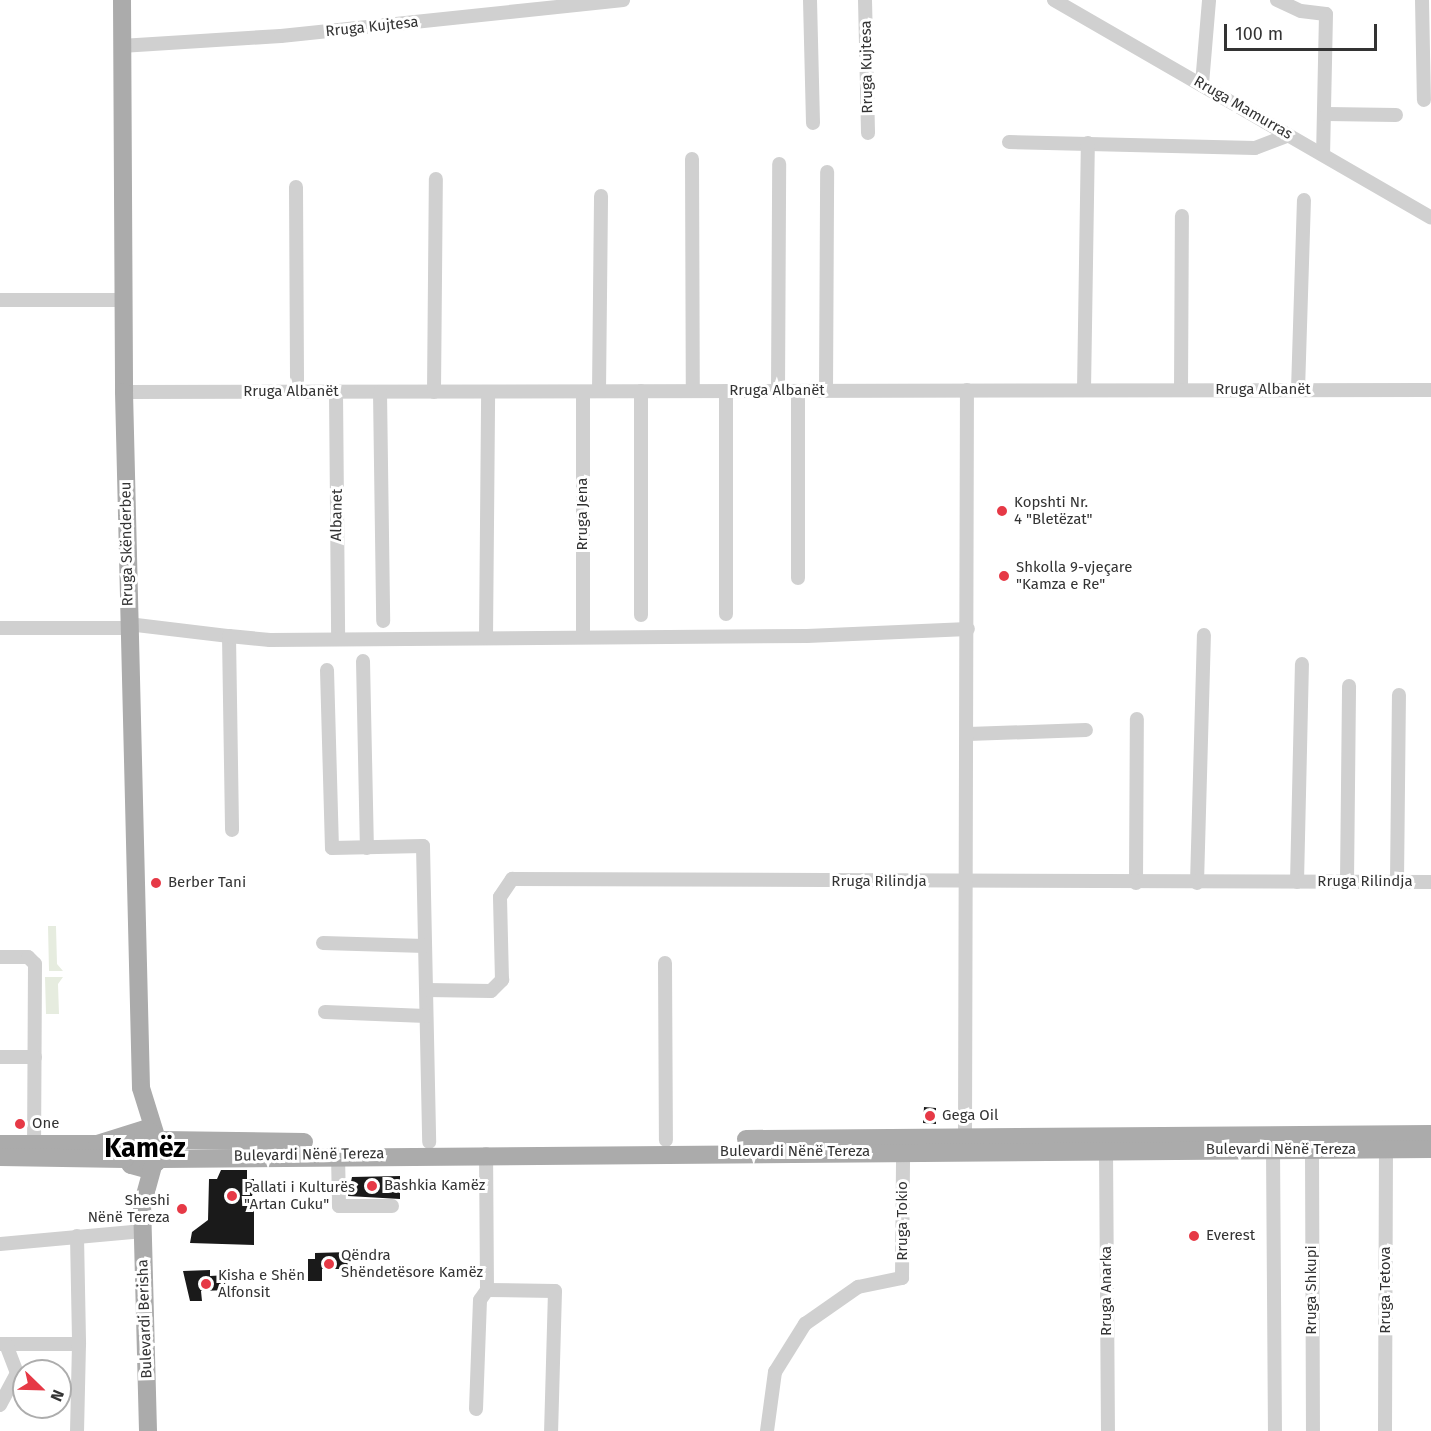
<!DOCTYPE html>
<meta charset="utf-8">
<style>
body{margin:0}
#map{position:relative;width:1431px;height:1431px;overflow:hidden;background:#fff;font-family:"Fira Sans",sans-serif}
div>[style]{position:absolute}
.green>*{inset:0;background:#e6ecdf}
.building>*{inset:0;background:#1a1a1a}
.minor>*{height:14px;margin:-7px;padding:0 7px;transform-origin:7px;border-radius:7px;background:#d0d0d0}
.major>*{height:18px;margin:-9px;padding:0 9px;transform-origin:9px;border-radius:9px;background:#ababab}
.dots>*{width:16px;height:16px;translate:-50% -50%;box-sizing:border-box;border:3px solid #fff;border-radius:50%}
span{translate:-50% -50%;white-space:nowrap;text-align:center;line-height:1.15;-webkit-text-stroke:6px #fff;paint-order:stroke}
.street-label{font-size:15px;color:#333}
.poi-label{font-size:15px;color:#333}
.left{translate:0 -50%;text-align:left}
.right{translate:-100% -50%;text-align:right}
.town-label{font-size:27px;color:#000;font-weight:700}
.north{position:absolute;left:12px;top:1359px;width:60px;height:60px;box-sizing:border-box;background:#fff;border:2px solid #adadad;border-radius:50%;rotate:113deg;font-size:16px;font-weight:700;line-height:24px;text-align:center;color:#333}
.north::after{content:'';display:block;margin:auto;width:21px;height:27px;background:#e63946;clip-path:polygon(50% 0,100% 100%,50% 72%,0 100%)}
.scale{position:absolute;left:1224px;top:24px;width:153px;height:27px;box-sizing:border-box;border:3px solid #333;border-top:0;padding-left:8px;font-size:18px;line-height:21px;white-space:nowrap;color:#333;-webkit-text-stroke:4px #fff;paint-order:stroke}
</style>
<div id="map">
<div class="green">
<i style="clip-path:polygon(48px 926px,56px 926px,57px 964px,63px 971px,49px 971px)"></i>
<i style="clip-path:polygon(45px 977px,63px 977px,58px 984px,59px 1014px,46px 1014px)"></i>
</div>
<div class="building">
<i style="clip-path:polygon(924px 1107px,936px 1108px,936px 1124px,923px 1123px)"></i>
<i style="clip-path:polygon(221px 1170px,247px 1170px,247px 1179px,254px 1179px,254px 1245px,190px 1243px,192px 1232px,208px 1220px,209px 1179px,217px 1179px)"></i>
<i style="clip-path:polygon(400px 1176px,400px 1199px,348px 1196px,352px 1177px)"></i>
<i style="clip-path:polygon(350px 1252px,350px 1269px,322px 1269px,322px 1281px,308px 1281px,308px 1259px,315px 1259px,315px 1253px)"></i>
<i style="clip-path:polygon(210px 1270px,210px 1276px,227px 1275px,228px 1290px,201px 1291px,202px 1301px,190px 1301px,183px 1271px)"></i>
</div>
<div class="minor">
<i style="left:810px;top:0;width:123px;rotate:88.6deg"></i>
<i style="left:865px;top:0;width:133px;rotate:88.7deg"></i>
<i style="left:1054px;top:0;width:435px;rotate:30deg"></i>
<i style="left:1277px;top:0;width:26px;rotate:25deg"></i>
<i style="left:1301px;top:11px;width:25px;rotate:7deg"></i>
<i style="left:1326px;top:14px;width:140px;rotate:91.2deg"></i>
<i style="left:1422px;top:0;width:100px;rotate:88.9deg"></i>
<i style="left:121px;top:46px;width:160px;rotate:-3.6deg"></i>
<i style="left:281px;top:36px;width:344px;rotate:-6deg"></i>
<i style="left:1202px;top:84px;width:84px;rotate:-85.2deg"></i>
<i style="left:1327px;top:114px;width:69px;rotate:0.8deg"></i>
<i style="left:1009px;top:142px;width:246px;rotate:1.4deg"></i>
<i style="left:1255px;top:148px;width:36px;rotate:-21deg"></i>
<i style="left:692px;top:159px;width:232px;rotate:89.8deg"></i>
<i style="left:296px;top:187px;width:205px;rotate:89.7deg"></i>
<i style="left:0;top:300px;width:123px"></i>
<i style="left:1084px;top:390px;width:247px;rotate:-89.1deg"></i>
<i style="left:1181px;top:390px;width:174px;rotate:-89.7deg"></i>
<i style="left:1298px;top:390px;width:190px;rotate:-88.2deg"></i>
<i style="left:599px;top:391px;width:195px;rotate:-89.4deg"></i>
<i style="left:641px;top:391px;width:224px;rotate:90deg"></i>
<i style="left:778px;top:391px;width:227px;rotate:-89.7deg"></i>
<i style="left:798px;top:391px;width:187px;rotate:90deg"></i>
<i style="left:826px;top:391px;width:219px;rotate:-89.7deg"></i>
<i style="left:124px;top:392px;width:1307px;rotate:-0.09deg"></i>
<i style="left:336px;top:392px;width:247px;rotate:89.5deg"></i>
<i style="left:380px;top:392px;width:229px;rotate:89.2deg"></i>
<i style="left:434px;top:392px;width:213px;rotate:-89.5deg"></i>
<i style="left:726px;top:614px;width:223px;rotate:-90deg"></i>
<i style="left:128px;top:624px;width:102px;rotate:6.8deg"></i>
<i style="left:229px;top:636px;width:194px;rotate:89.1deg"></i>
<i style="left:0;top:628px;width:128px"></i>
<i style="left:229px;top:636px;width:41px;rotate:5.6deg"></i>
<i style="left:270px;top:640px;width:537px;rotate:-0.43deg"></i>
<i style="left:807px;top:636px;width:161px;rotate:-2.5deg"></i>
<i style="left:583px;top:636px;width:244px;rotate:-90deg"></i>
<i style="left:486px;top:638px;width:246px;rotate:-89.5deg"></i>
<i style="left:363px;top:661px;width:187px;rotate:88.8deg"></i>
<i style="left:327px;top:670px;width:178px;rotate:88.4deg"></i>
<i style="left:332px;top:848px;width:91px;rotate:-1.3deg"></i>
<i style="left:423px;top:846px;width:296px;rotate:88.8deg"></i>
<i style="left:968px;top:734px;width:118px;rotate:-1.9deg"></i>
<i style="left:1297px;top:882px;width:218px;rotate:-88.7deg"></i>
<i style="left:1347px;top:882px;width:196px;rotate:-89.4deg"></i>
<i style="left:1397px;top:882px;width:187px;rotate:-89.4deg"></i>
<i style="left:1136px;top:883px;width:164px;rotate:-89.7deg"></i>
<i style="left:1197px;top:883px;width:248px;rotate:-88.4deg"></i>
<i style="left:323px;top:943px;width:102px;rotate:1.7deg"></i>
<i style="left:0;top:957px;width:28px"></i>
<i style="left:28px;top:957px;width:10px;rotate:45deg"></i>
<i style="left:35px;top:964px;width:180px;rotate:90.3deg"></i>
<i style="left:665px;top:963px;width:177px;rotate:89.7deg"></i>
<i style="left:427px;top:990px;width:64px;rotate:0.9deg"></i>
<i style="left:491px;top:991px;width:16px;rotate:-45deg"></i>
<i style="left:502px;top:980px;width:83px;rotate:-91.4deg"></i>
<i style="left:500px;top:897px;width:22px;rotate:-56deg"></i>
<i style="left:512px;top:879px;width:919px;rotate:0.19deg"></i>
<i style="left:325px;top:1012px;width:101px;rotate:2.3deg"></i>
<i style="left:0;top:1057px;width:35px"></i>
<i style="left:965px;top:1137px;width:747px;rotate:-89.85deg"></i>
<i style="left:1273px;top:1149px;width:282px;rotate:89.6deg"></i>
<i style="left:1312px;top:1149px;width:282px;rotate:89.8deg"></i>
<i style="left:1106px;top:1150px;width:281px;rotate:89.6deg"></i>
<i style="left:338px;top:1154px;width:52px;rotate:88.9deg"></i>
<i style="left:339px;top:1206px;width:53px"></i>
<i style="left:77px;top:1236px;width:108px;rotate:88.9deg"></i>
<i style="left:0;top:1244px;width:144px;rotate:-5.2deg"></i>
<i style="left:487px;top:1290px;width:68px;rotate:0.8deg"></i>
<i style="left:555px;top:1291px;width:140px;rotate:91.6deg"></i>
<i style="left:0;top:1344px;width:79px"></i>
<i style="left:79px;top:1344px;width:87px;rotate:91.3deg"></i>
<i style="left:0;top:1405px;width:36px;rotate:-62deg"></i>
<i style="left:17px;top:1373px;width:31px;rotate:-111deg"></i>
<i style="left:476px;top:1409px;width:109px;rotate:-87.9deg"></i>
<i style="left:480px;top:1300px;width:12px;rotate:-55deg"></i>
<i style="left:487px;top:1290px;width:136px;rotate:-90.4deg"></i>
<i style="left:767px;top:1431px;width:60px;rotate:-82.3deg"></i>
<i style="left:775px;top:1372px;width:57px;rotate:-58deg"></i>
<i style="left:805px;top:1324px;width:65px;rotate:-34.9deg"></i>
<i style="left:858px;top:1287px;width:45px;rotate:-11.6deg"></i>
<i style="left:902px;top:1278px;width:127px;rotate:-89.5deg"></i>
<i style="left:1385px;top:1431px;width:282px;rotate:-89.8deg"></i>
</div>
<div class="major">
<i style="left:122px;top:0;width:392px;rotate:89.7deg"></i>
<i style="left:124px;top:392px;width:696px;rotate:88.6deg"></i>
<i style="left:141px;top:1088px;width:47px;rotate:72.7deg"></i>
<i style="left:746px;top:1139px;width:685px;rotate:-0.42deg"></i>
<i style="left:161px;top:1140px;width:143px;rotate:0.8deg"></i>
<i style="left:0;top:1144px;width:97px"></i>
<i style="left:97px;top:1144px;width:50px;rotate:-17.4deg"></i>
<i style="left:145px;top:1129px;width:19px;rotate:35deg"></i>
<i style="left:161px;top:1140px;width:22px;rotate:100deg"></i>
<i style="left:157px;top:1162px;width:13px;rotate:148deg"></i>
<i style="left:146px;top:1169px;width:16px;rotate:-165deg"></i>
<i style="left:131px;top:1165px;width:15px;rotate:-122deg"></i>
<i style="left:123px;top:1152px;width:15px;rotate:-79deg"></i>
<i style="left:0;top:1157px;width:125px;rotate:0.9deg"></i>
<i style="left:160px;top:1159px;width:1271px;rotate:-0.45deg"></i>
<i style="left:148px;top:1431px;width:225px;rotate:-91.5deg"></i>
<i style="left:142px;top:1206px;width:41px;rotate:-74.6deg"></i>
</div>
<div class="dots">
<i style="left:1002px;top:511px;background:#e63946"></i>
<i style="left:1004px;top:576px;background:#e63946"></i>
<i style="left:156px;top:883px;background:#e63946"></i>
<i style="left:930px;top:1116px;background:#e63946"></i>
<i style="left:20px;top:1124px;background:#e63946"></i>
<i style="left:372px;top:1186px;background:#e63946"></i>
<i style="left:232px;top:1196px;background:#e63946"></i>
<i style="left:182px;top:1209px;background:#e63946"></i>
<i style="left:1194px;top:1236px;background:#e63946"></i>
<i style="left:329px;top:1264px;background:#e63946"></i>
<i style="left:206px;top:1284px;background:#e63946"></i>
</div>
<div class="street-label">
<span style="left:372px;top:27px;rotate:-6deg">Rruga Kujtesa</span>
<span style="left:867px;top:67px;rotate:-91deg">Rruga Kujtesa</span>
<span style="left:1243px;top:108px;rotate:30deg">Rruga Mamurras</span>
<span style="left:1263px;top:390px">Rruga Albanët</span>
<span style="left:777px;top:391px">Rruga Albanët</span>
<span style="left:291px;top:392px">Rruga Albanët</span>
<span style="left:583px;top:514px;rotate:-90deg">Rruga Jena</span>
<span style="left:337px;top:515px;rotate:-89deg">Albanet</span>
<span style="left:127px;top:544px;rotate:-91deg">Rruga Skënderbeu</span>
<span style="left:879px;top:882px">Rruga Rilindja</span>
<span style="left:1365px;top:882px">Rruga Rilindja</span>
<span style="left:1281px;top:1150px">Bulevardi Nënë Tereza</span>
<span style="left:795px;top:1152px">Bulevardi Nënë Tereza</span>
<span style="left:309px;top:1155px;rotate:-1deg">Bulevardi Nënë Tereza</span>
<span style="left:903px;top:1221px;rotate:-90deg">Rruga Tokio</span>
<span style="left:1312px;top:1290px;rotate:-90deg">Rruga Shkupi</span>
<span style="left:1386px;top:1290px;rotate:-90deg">Rruga Tetova</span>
<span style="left:1107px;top:1291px;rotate:-90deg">Rruga Anarka</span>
<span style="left:145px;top:1319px;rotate:-92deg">Bulevardi Berisha</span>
</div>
<div class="poi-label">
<span class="left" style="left:1014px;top:511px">Kopshti Nr.<br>4 "Bletëzat"</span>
<span class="left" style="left:1016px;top:576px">Shkolla 9-vjeçare<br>"Kamza e Re"</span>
<span class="left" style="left:168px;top:883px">Berber Tani</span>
<span class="left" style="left:942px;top:1116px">Gega Oil</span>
<span class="left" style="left:32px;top:1124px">One</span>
<span class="left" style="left:384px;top:1186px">Bashkia Kamëz</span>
<span class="left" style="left:244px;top:1196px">Pallati i Kulturës<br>"Artan Cuku"</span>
<span class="right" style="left:170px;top:1209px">Sheshi<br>Nënë Tereza</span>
<span class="left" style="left:1206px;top:1236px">Everest</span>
<span class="left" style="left:341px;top:1264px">Qëndra<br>Shëndetësore Kamëz</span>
<span class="left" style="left:218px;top:1284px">Kisha e Shën<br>Alfonsit</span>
</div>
<div class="town-label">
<span style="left:145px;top:1149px">Kamëz</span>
</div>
<div class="north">N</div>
<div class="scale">100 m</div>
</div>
